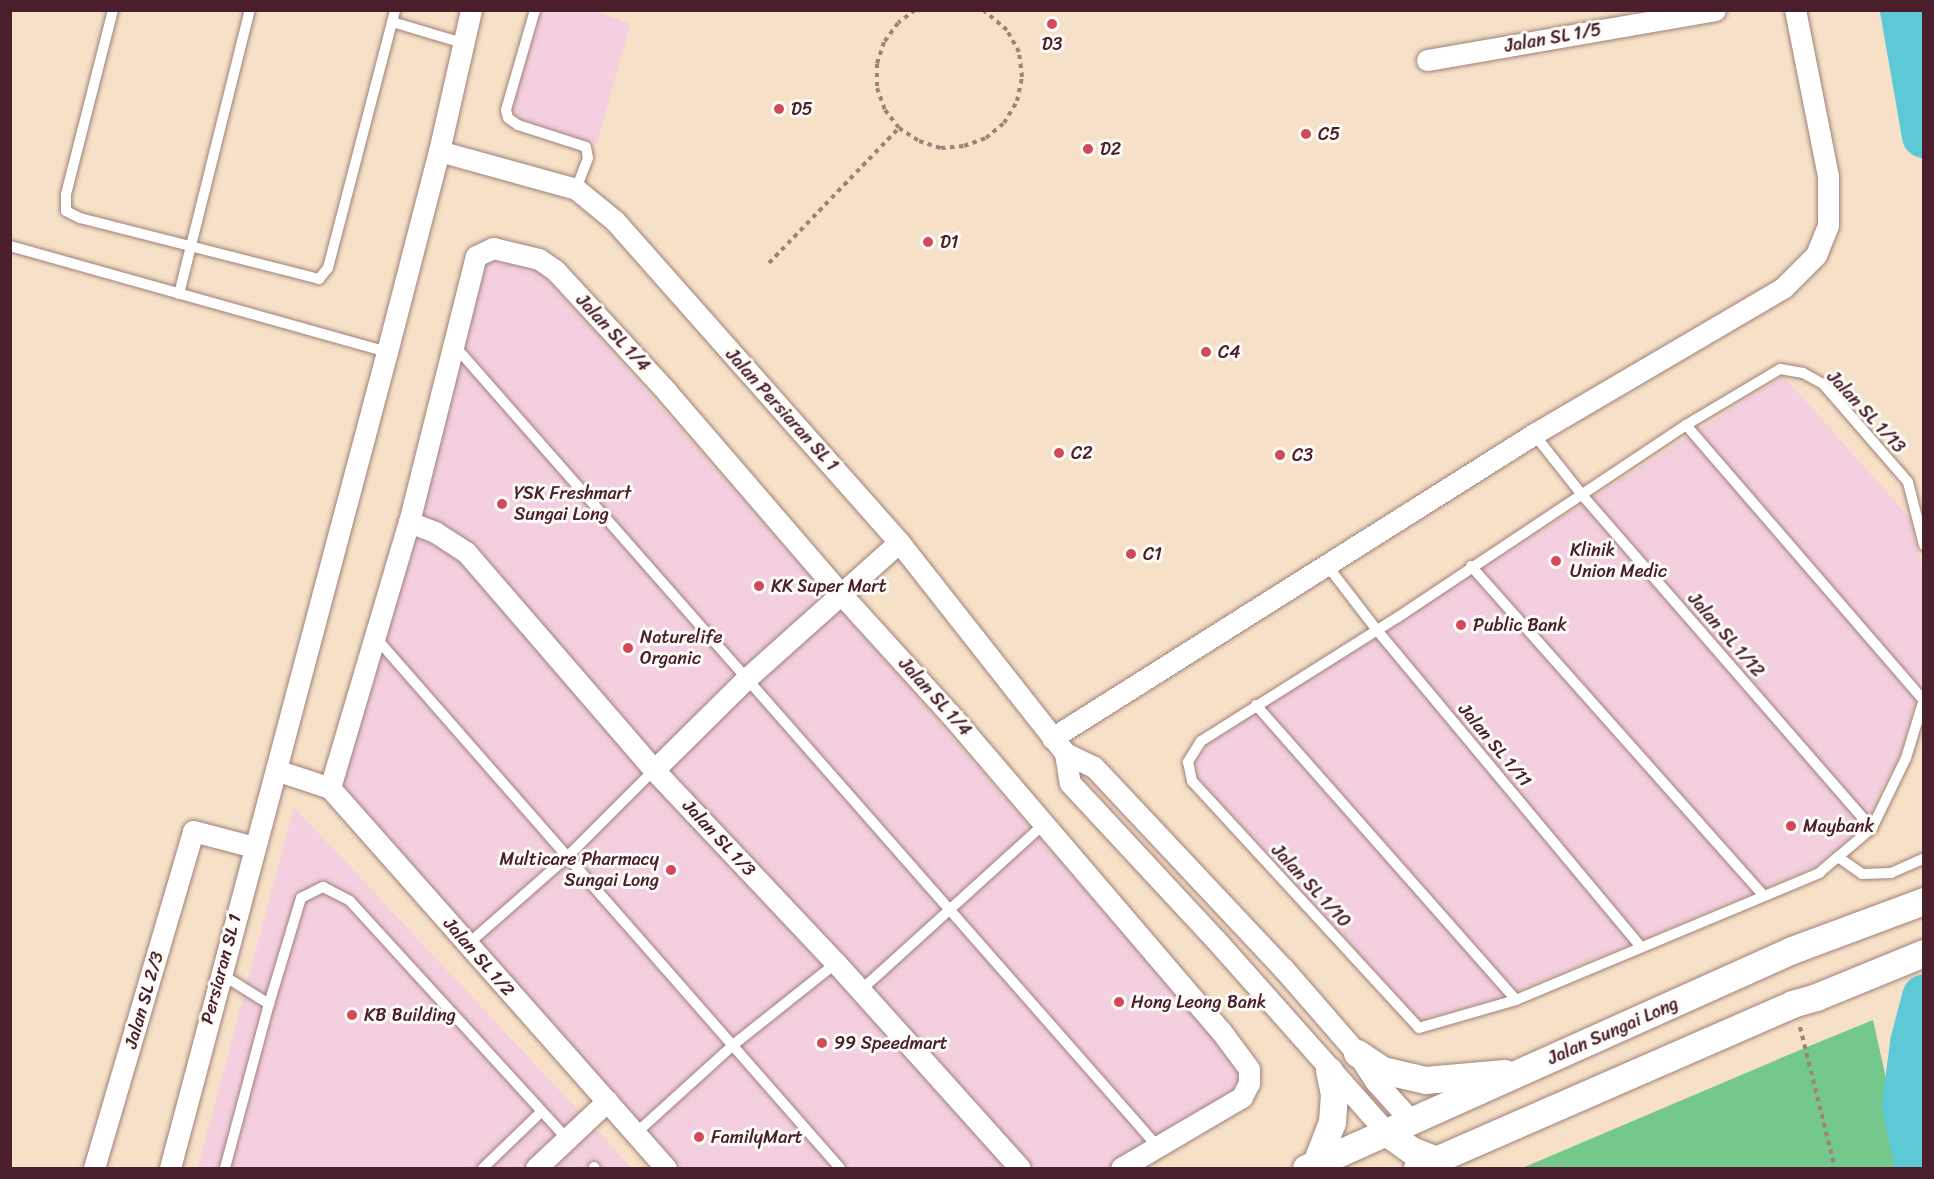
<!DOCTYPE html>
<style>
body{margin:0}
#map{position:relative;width:1934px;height:1179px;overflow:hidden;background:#f6e0c7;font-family:Sriracha,sans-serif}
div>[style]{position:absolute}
.built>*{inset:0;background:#f3cfdf}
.green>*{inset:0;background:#75c88b}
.river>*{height:44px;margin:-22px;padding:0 22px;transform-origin:22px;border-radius:22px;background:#5dc8d6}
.path>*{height:4px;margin-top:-2px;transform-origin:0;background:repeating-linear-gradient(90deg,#a08079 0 4.5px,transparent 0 9px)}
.roads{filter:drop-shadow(0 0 2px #a08079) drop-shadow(0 0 2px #a08079)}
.service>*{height:10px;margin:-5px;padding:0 5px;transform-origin:5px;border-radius:5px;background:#fff}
.minor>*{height:21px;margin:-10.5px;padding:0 10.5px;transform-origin:10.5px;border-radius:10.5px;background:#fff}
.tertiary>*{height:27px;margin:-13.5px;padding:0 13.5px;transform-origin:13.5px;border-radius:13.5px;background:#fff}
.dots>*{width:16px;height:16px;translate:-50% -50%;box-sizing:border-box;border:3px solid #fdfcf7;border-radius:50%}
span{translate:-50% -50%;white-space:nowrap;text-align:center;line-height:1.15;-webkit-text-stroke:6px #fdfcf7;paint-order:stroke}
.street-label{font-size:18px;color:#4a1f2b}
.poi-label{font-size:18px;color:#4a1f2b}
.left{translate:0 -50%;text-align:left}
.right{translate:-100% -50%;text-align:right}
.frame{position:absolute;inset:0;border:12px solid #4a1f2b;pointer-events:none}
</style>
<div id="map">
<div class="built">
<i style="clip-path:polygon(541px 11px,596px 11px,630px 24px,597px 144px,520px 119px,511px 109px)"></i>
<i style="clip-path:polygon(495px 259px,542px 273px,841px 610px,1189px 1009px,1242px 1075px,1236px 1090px,1112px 1168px,681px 1168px,340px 786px,420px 515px,485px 263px)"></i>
<i style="clip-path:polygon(1783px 376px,1909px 517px,1923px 570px,1923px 672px,1901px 753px,1861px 830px,1815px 867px,1500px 998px,1420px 1020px,1199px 779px,1196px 764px,1208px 743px)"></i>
<i style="clip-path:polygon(294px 807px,632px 1168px,198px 1168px)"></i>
</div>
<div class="green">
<i style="clip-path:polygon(1873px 1020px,1906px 1168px,1522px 1168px,1807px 1047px)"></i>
</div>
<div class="river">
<i style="left:1902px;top:10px;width:128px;rotate:80.1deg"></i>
<i style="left:1917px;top:1168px;width:64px;rotate:-101.7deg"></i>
<i style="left:1904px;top:1105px;width:63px;rotate:-82.6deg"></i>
<i style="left:1912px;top:1043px;width:48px;rotate:-75.4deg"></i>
</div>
<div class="path">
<i style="left:915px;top:10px;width:21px;rotate:143deg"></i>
<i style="left:898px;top:23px;width:24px;rotate:126deg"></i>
<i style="left:884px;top:42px;width:23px;rotate:108deg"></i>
<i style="left:877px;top:64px;width:24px;rotate:90deg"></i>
<i style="left:877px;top:88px;width:23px;rotate:70deg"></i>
<i style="left:885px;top:110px;width:23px;rotate:52deg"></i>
<i style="left:899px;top:128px;width:24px;rotate:33deg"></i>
<i style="left:919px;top:141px;width:23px;rotate:18deg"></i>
<i style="left:941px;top:148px;width:23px;rotate:-5deg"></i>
<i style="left:964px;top:146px;width:23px;rotate:-20deg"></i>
<i style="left:986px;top:138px;width:23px;rotate:-40deg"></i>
<i style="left:1004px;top:123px;width:26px;rotate:-59deg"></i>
<i style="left:1017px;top:101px;width:25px;rotate:-78deg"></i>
<i style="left:1022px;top:77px;width:25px;rotate:-97deg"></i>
<i style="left:1019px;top:52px;width:25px;rotate:-119deg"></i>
<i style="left:1007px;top:30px;width:31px;rotate:-140deg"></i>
<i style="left:769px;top:263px;width:187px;rotate:-46.1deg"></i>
<i style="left:1800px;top:1027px;width:145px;rotate:76.1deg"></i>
</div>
<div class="roads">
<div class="service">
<i style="left:113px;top:10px;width:191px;rotate:104.3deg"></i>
<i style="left:66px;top:195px;width:16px;rotate:90deg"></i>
<i style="left:66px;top:211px;width:16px;rotate:27deg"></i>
<i style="left:80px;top:218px;width:247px;rotate:14.3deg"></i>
<i style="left:319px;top:279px;width:14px;rotate:-51deg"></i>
<i style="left:328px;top:268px;width:267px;rotate:-75.4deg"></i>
<i style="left:535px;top:10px;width:104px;rotate:106.2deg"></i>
<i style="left:506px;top:110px;width:8px;rotate:76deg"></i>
<i style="left:508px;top:118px;width:12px;rotate:35deg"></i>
<i style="left:518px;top:125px;width:71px;rotate:17.9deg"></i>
<i style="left:586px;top:147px;width:11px;rotate:80deg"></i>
<i style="left:588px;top:158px;width:33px;rotate:111deg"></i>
<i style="left:392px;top:22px;width:74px;rotate:16.5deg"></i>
<i style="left:10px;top:246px;width:392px;rotate:15.7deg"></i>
<i style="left:179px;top:294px;width:293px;rotate:-76deg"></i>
<i style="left:453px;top:344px;width:1067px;rotate:48.72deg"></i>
<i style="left:1686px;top:425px;width:363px;rotate:49.2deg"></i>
<i style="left:1534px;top:434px;width:79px;rotate:51.7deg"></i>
<i style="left:1583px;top:496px;width:440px;rotate:49deg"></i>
<i style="left:1924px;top:545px;width:65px;rotate:-104.3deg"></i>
<i style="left:1908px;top:482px;width:130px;rotate:-130.9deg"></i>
<i style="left:1823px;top:384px;width:23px;rotate:-151deg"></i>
<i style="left:1803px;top:373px;width:23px;rotate:-170deg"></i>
<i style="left:1780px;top:369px;width:109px;rotate:149.2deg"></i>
<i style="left:1686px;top:425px;width:346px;rotate:146.3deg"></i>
<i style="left:1398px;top:617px;width:233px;rotate:147.8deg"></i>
<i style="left:1201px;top:741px;width:25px;rotate:122deg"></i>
<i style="left:1188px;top:762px;width:19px;rotate:78deg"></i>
<i style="left:1192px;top:781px;width:335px;rotate:47.4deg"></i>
<i style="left:1419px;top:1028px;width:101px;rotate:-16.1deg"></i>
<i style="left:1516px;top:1000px;width:329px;rotate:-22.7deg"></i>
<i style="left:1819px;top:873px;width:70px;rotate:-40.3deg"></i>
<i style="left:1872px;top:828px;width:78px;rotate:-64.1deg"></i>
<i style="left:1906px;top:758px;width:62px;rotate:-73deg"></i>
<i style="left:1326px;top:564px;width:82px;rotate:52.4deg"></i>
<i style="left:1376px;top:629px;width:413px;rotate:50.2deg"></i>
<i style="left:1471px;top:566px;width:441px;rotate:48.4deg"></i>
<i style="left:376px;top:638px;width:704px;rotate:48.8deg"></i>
<i style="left:1256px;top:705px;width:393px;rotate:48.6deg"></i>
<i style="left:1838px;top:857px;width:29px;rotate:35deg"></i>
<i style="left:1862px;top:874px;width:29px;rotate:-2deg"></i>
<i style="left:1891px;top:873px;width:36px;rotate:-24deg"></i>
<i style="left:468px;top:944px;width:133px;rotate:-41.3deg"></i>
<i style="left:568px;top:856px;width:122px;rotate:-45deg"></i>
<i style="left:221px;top:974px;width:57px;rotate:32deg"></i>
<i style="left:861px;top:990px;width:248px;rotate:-42.2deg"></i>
<i style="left:635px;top:1134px;width:132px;rotate:-42.2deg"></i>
<i style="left:733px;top:1045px;width:132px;rotate:-38.5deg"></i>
<i style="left:594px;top:1167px;width:1px;rotate:45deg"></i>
<i style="left:225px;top:1168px;width:170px;rotate:-75deg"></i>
<i style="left:269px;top:1004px;width:111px;rotate:-73.2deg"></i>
<i style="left:301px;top:898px;width:25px;rotate:-27deg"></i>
<i style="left:323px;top:887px;width:30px;rotate:27deg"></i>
<i style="left:350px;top:901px;width:322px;rotate:47.6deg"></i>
<i style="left:483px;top:1168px;width:81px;rotate:-44deg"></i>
</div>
<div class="minor">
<i style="left:1427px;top:60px;width:292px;rotate:-9.8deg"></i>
<i style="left:439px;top:151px;width:142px;rotate:15.5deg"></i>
<i style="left:576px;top:189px;width:50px;rotate:39.4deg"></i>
<i style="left:615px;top:221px;width:429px;rotate:48.5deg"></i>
<i style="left:899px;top:542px;width:268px;rotate:51.8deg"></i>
<i style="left:1065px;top:753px;width:32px;rotate:26deg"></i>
<i style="left:1094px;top:767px;width:276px;rotate:46.8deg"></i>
<i style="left:1283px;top:968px;width:113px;rotate:49deg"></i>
<i style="left:1357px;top:1053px;width:35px;rotate:57deg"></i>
<i style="left:1376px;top:1082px;width:54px;rotate:48deg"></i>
<i style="left:409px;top:522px;width:28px;rotate:21deg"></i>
<i style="left:435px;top:532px;width:37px;rotate:33deg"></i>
<i style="left:466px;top:552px;width:288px;rotate:49.2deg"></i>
<i style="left:654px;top:770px;width:265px;rotate:46.7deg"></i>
<i style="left:836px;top:963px;width:275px;rotate:48.1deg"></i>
<i style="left:1052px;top:738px;width:570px;rotate:-32.24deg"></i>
<i style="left:1534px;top:434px;width:289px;rotate:-30.4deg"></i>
<i style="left:1783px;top:288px;width:47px;rotate:-45deg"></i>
<i style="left:1816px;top:255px;width:32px;rotate:-68deg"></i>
<i style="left:1828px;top:225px;width:49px;rotate:-90deg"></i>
<i style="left:1828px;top:176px;width:169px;rotate:-101.2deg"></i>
<i style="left:1065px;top:753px;width:30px;rotate:81deg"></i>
<i style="left:1070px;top:783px;width:213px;rotate:47.1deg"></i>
<i style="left:1215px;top:939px;width:259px;rotate:48.4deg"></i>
<i style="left:276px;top:770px;width:57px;rotate:18.4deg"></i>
<i style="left:330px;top:788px;width:507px;rotate:48.52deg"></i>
<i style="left:654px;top:770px;width:129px;rotate:-44.7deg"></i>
<i style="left:746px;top:679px;width:205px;rotate:-41.8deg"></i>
<i style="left:330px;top:788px;width:277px;rotate:-73.5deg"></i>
<i style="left:409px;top:522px;width:274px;rotate:-75.9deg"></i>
<i style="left:476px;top:256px;width:19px;rotate:-25deg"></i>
<i style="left:493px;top:248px;width:47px;rotate:13.4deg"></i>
<i style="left:539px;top:259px;width:19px;rotate:35deg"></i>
<i style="left:555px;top:270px;width:166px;rotate:47.4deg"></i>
<i style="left:667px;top:392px;width:267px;rotate:49.3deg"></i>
<i style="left:841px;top:594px;width:162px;rotate:47.8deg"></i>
<i style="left:950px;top:714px;width:417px;rotate:49.5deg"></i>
<i style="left:1221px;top:1031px;width:47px;rotate:53.6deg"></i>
<i style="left:1249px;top:1069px;width:14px;rotate:90deg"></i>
<i style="left:1249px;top:1083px;width:16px;rotate:117deg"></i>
<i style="left:1242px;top:1097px;width:140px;rotate:149.6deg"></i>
<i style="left:94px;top:1168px;width:351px;rotate:-73.6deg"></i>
<i style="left:193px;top:831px;width:63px;rotate:14.7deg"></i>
<i style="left:170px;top:1168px;width:844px;rotate:-75.11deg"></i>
<i style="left:387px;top:352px;width:208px;rotate:-75.5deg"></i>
<i style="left:439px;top:151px;width:145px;rotate:-77.2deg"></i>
<i style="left:536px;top:1168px;width:98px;rotate:-43.3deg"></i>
</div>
<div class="tertiary">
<i style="left:1357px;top:1053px;width:30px;rotate:34deg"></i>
<i style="left:1382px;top:1070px;width:44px;rotate:13.1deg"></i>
<i style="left:1425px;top:1080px;width:80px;rotate:-5deg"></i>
<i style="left:1387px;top:1133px;width:29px;rotate:35deg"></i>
<i style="left:1411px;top:1150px;width:28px;rotate:21deg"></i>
<i style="left:1316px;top:1163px;width:44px;rotate:-68.7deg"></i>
<i style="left:1332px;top:1122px;width:28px;rotate:-86deg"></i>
<i style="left:1334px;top:1094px;width:24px;rotate:-102deg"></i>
<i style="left:1306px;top:1168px;width:533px;rotate:-24.16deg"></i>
<i style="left:1792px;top:950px;width:141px;rotate:-20.4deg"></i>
<i style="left:1417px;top:1168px;width:409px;rotate:-23.6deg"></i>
<i style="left:1792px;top:1004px;width:25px;rotate:-16deg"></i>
<i style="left:1816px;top:997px;width:117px;rotate:-22.2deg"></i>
</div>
</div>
<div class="dots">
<i style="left:1052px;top:24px;background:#d1495b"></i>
<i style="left:779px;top:109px;background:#d1495b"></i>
<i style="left:1306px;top:134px;background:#d1495b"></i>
<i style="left:1088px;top:149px;background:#d1495b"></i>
<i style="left:928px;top:242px;background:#d1495b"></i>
<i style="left:1206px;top:352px;background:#d1495b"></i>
<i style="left:1059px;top:453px;background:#d1495b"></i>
<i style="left:1280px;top:455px;background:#d1495b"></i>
<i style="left:502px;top:504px;background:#d1495b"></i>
<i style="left:1131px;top:554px;background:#d1495b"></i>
<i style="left:1556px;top:561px;background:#d1495b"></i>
<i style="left:759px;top:586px;background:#d1495b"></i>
<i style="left:1461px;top:625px;background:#d1495b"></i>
<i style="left:628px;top:648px;background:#d1495b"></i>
<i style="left:1791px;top:826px;background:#d1495b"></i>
<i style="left:671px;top:870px;background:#d1495b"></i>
<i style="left:1119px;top:1002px;background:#d1495b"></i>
<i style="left:352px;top:1015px;background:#d1495b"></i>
<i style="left:822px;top:1043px;background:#d1495b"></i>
<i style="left:699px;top:1137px;background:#d1495b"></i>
</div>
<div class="street-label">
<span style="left:1553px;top:38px;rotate:-10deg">Jalan SL 1/5</span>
<span style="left:613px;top:333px;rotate:47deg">Jalan SL 1/4</span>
<span style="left:782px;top:410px;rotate:48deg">Jalan Persiaran SL 1</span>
<span style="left:1866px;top:412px;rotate:47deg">Jalan SL 1/13</span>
<span style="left:1726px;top:635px;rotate:49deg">Jalan SL 1/12</span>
<span style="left:935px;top:697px;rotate:48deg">Jalan SL 1/4</span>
<span style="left:1495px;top:745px;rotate:50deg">Jalan SL 1/11</span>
<span style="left:719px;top:838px;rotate:47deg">Jalan SL 1/3</span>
<span style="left:1311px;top:886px;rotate:47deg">Jalan SL 1/10</span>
<span style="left:479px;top:957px;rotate:49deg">Jalan SL 1/2</span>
<span style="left:221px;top:969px;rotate:-75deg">Persiaran SL 1</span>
<span style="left:144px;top:1000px;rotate:-74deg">Jalan SL 2/3</span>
<span style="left:1613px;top:1031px;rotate:-24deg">Jalan Sungai Long</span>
</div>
<div class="poi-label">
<span style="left:1052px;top:44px">D3</span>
<span class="left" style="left:791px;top:109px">D5</span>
<span class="left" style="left:1318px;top:134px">C5</span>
<span class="left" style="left:1100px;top:149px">D2</span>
<span class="left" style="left:940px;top:242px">D1</span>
<span class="left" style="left:1218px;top:352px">C4</span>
<span class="left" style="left:1071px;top:453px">C2</span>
<span class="left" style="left:1292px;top:455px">C3</span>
<span class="left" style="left:514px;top:504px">YSK Freshmart<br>Sungai Long</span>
<span class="left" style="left:1570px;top:561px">Klinik<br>Union Medic</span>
<span class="left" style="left:1143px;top:554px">C1</span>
<span class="left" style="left:771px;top:586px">KK Super Mart</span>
<span class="left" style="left:1473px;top:625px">Public Bank</span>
<span class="left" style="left:640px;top:648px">Naturelife<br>Organic</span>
<span class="left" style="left:1803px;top:826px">Maybank</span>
<span class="right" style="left:659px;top:870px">Multicare Pharmacy<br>Sungai Long</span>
<span class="left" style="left:1131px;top:1002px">Hong Leong Bank</span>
<span class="left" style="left:364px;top:1015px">KB Building</span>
<span class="left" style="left:834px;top:1043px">99 Speedmart</span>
<span class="left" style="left:711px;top:1137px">FamilyMart</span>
</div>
<div class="frame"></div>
</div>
